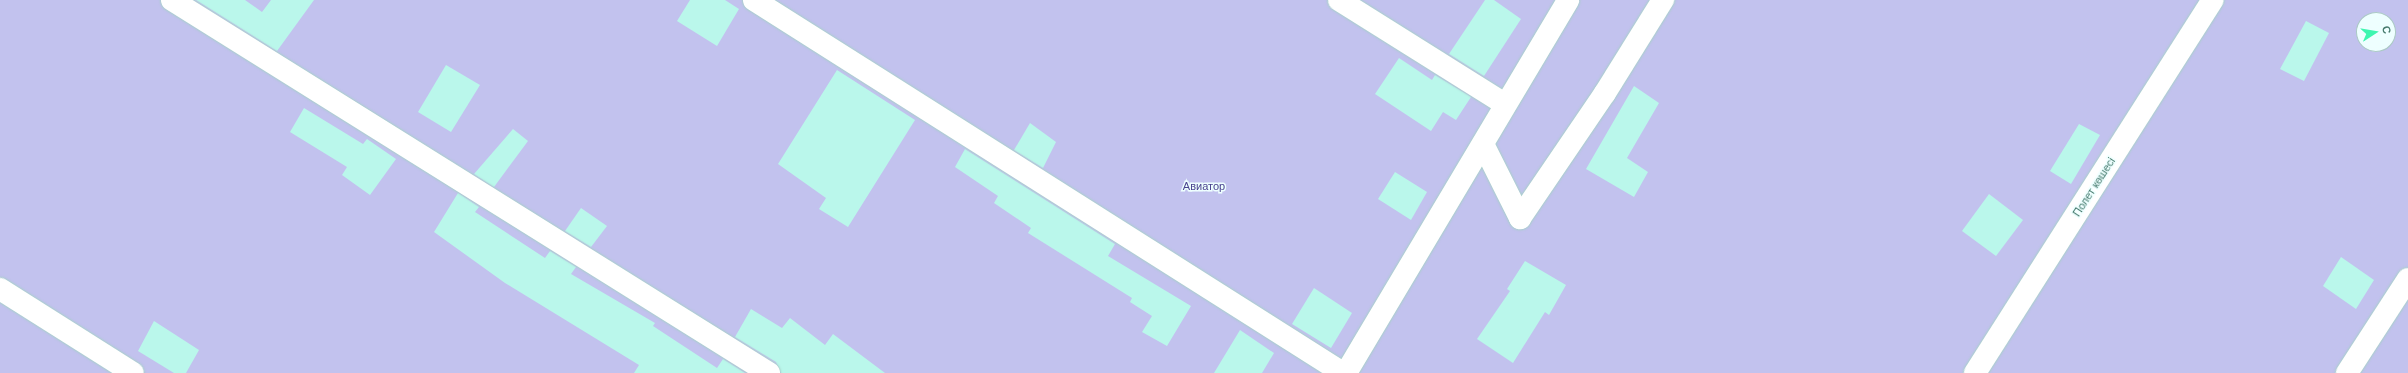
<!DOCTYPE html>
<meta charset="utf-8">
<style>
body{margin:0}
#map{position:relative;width:2408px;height:373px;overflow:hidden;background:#e6feff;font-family:"DM Sans",sans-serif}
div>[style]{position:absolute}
.green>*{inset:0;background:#c2c2ee}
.building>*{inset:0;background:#baf7eb}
.roads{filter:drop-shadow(0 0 1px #a7d0c9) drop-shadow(0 0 1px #a7d0c9)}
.minor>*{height:22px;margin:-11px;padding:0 11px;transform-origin:11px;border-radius:11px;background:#fff}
span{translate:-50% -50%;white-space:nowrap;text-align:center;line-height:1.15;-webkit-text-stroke:3px #eff;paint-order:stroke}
.park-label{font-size:11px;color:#4a428f}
.street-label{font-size:11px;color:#477b6e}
.north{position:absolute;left:2356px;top:12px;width:40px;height:40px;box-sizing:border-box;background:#eff;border:1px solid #abcac5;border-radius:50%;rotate:78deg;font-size:11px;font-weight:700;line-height:16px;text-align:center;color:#477b6e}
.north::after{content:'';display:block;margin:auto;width:14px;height:18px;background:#3ef6b0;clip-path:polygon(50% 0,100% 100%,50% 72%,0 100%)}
</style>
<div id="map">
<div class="green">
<i style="clip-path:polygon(evenodd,0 0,2408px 0,2408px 373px,0 373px,0 0,2364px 20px,2388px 20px,2388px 44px,2364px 44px,2364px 20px)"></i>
</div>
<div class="building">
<i style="clip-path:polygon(196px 0,245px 0,262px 12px,271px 0,314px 0,277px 51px)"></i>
<i style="clip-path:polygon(690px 0,725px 0,739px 9px,717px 46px,677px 21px)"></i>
<i style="clip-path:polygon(1485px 0,1494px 0,1521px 19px,1484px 76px,1449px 54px)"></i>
<i style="clip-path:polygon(2306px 21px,2329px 33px,2304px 81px,2280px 69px)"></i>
<i style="clip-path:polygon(1399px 58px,1432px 80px,1435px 75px,1471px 97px,1456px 120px,1443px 112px,1431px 131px,1375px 94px)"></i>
<i style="clip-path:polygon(446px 65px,480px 85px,451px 132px,418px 112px)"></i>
<i style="clip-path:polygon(837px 70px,915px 120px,848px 227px,819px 209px,826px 198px,778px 164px)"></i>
<i style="clip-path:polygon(1634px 86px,1659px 103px,1627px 158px,1648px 172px,1634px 197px,1586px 169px)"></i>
<i style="clip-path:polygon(304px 108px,363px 144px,367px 139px,396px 159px,370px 195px,342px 175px,347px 167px,290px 132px)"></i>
<i style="clip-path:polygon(1030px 123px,1056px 142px,1043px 168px,1014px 150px)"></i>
<i style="clip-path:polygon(2079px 124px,2100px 135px,2071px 184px,2050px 171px)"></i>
<i style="clip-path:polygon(513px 129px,528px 141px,494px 187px,474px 174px)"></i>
<i style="clip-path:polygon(965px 149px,1115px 244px,1108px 256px,1191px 306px,1167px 346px,1142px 332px,1152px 316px,1130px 302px,1132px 298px,1028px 233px,1031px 228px,994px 203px,998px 196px,955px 167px)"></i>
<i style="clip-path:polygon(1395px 172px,1427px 192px,1411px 220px,1378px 199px)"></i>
<i style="clip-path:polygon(458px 193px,479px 207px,475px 212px,545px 258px,550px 251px,576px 267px,571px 274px,655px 323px,653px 326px,717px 368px,723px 359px,745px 373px,634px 373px,639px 365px,505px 283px,434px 232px)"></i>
<i style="clip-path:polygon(1989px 194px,2023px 220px,1996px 256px,1962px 231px)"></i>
<i style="clip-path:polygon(581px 208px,607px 226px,591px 247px,565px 231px)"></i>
<i style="clip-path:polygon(2341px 257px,2374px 280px,2356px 309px,2323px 286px)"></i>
<i style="clip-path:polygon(1525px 261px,1566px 285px,1549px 315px,1545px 312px,1513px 363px,1477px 339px,1510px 291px,1507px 289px)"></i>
<i style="clip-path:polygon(1314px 288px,1352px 313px,1331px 348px,1292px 324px)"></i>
<i style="clip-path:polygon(751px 309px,782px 328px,790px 318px,825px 345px,833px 334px,885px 373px,781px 373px,776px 362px,735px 337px)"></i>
<i style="clip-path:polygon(154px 321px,199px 350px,186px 373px,174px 373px,138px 351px)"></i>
<i style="clip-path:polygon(1240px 330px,1274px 353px,1262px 373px,1214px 373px)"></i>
</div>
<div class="roads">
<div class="minor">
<i style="left:172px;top:0;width:704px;rotate:32deg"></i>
<i style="left:754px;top:0;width:697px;rotate:32.35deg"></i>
<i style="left:1339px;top:0;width:196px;rotate:32.1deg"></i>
<i style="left:1483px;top:144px;width:83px;rotate:63.4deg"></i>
<i style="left:1520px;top:218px;width:151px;rotate:-55.8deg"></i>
<i style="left:1605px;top:93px;width:110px;rotate:-58.1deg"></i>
<i style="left:0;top:289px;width:157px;rotate:32.3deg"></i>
<i style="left:1346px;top:373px;width:434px;rotate:-59.2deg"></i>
<i style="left:1975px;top:373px;width:442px;rotate:-57.5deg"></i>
<i style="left:2347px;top:373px;width:112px;rotate:-57deg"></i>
</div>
</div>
<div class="park-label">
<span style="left:1204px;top:186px">Авиатор</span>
</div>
<div class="street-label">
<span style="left:2094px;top:187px;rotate:-57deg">Полет көшесі</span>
</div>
<div class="north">С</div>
</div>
